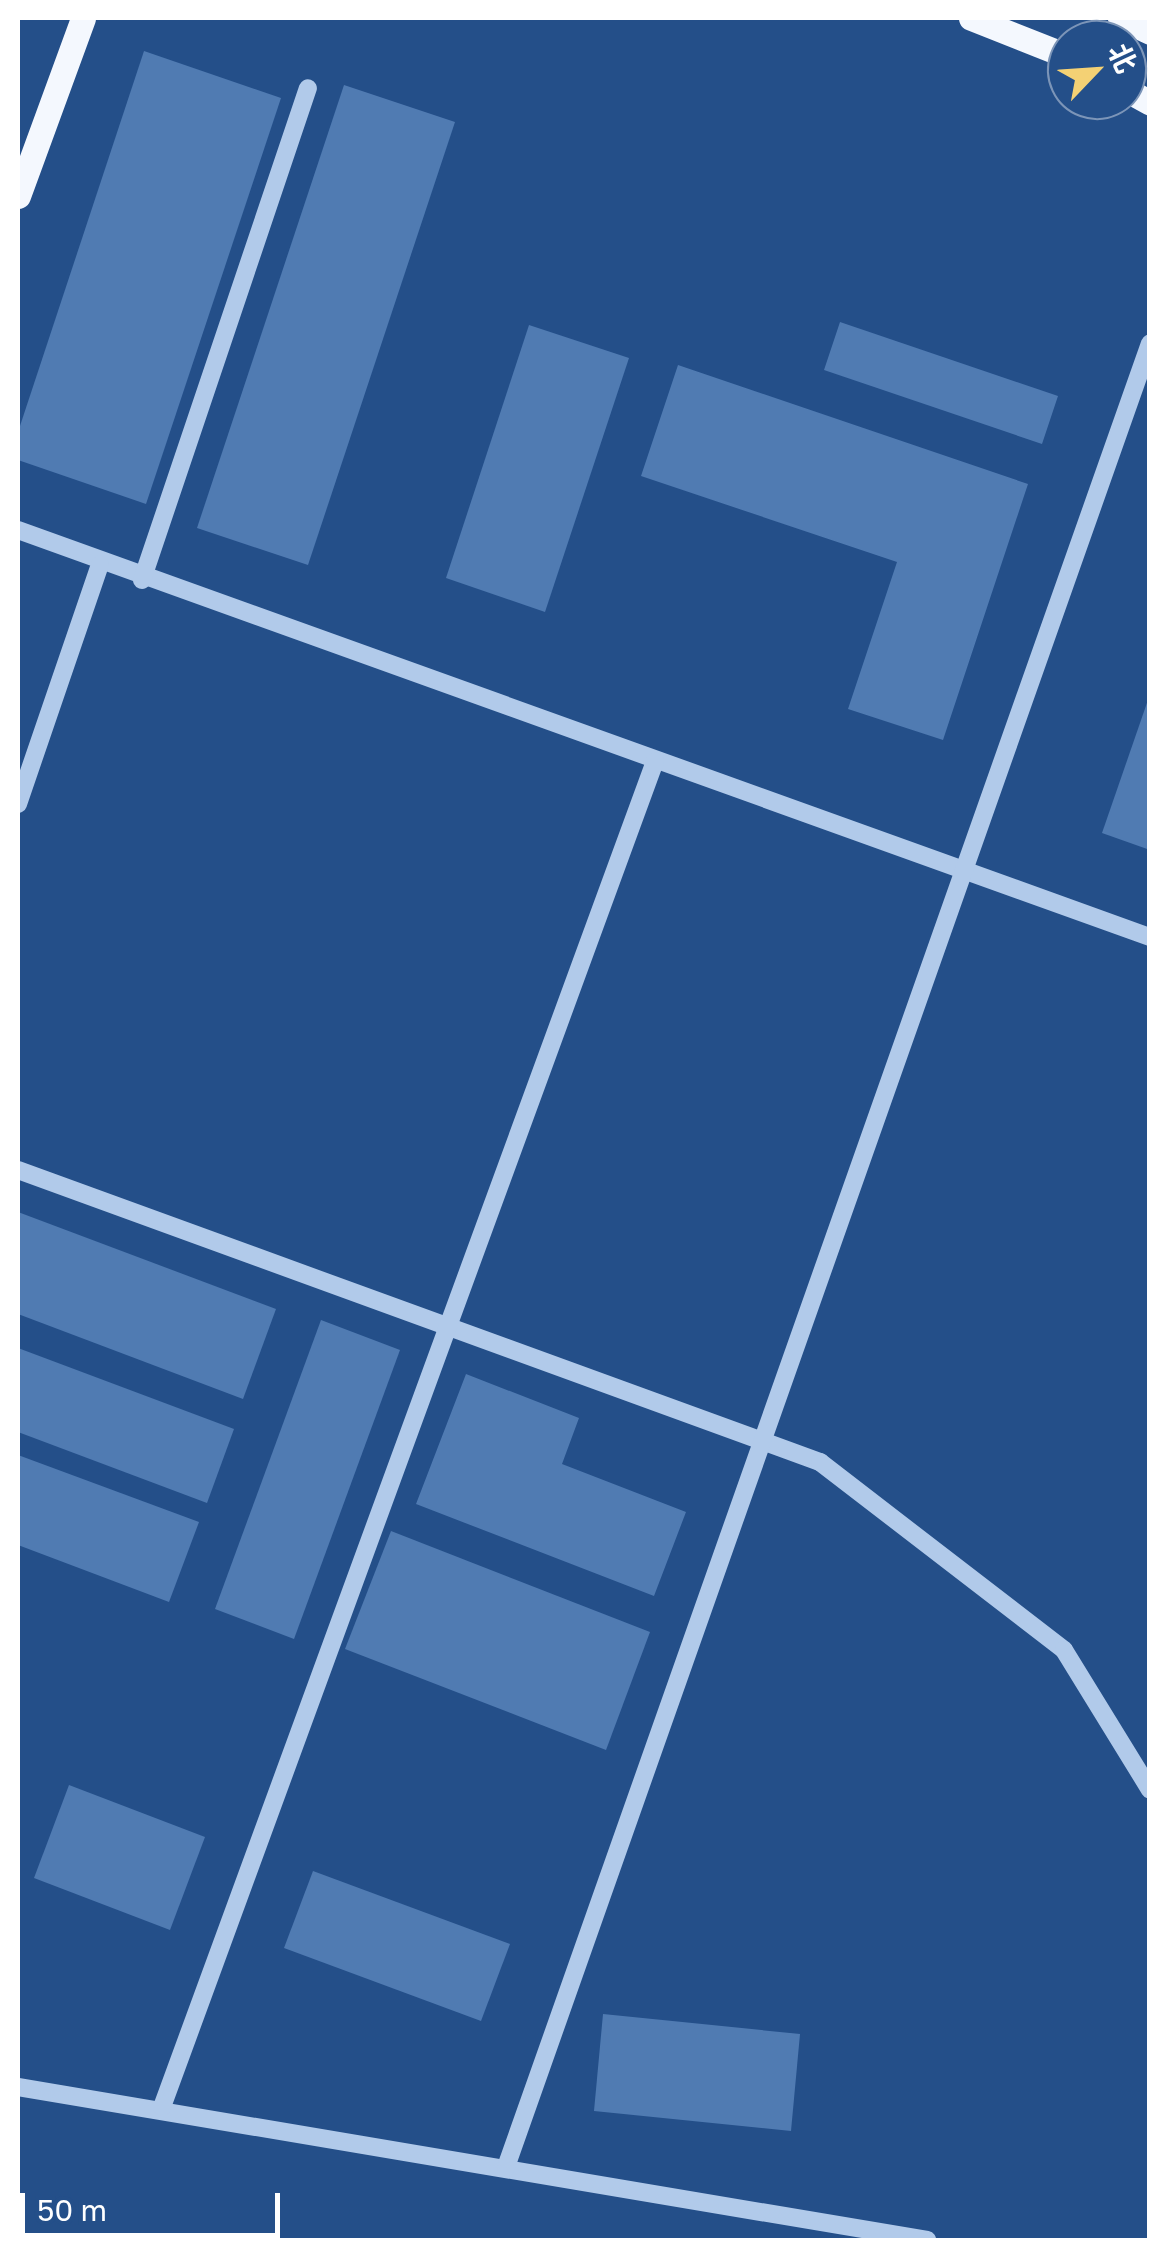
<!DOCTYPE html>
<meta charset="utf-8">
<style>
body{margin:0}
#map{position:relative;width:1167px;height:2258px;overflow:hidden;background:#244f89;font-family:"Golos Text","Noto Sans SC",sans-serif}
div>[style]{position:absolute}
.building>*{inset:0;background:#507bb2}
.minor>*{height:18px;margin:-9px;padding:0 9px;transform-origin:9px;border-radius:9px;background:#b1caea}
.major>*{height:25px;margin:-12.5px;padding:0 12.5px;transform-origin:12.5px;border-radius:12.5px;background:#f4f8fe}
span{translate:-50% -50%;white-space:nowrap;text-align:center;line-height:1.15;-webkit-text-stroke:10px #244f89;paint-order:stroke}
.frame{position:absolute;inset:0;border:20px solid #fff;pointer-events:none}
.north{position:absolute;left:1047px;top:20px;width:100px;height:100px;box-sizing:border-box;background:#244f89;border:2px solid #7c95b8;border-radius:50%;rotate:65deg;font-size:28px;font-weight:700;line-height:40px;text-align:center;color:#fff}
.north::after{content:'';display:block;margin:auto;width:35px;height:45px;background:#f4d174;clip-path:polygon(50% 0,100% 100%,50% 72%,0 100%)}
.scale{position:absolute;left:20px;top:2193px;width:260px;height:45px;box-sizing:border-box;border:5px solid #fff;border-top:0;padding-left:12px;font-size:30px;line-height:35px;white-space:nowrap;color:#fff;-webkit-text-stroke:8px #244f89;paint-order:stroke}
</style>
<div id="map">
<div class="building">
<i style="clip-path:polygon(144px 51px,281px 98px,146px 504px,18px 460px,18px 432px)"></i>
<i style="clip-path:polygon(344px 85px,455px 122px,308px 565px,197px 528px)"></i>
<i style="clip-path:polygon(840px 322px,1058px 396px,1042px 444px,824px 370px)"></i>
<i style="clip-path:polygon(529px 325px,629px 358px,545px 612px,446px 578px)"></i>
<i style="clip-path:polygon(678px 365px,1028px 484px,943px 740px,848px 709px,897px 562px,641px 476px)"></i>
<i style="clip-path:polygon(1149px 697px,1150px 697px,1150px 850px,1102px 833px)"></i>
<i style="clip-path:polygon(18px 1212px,276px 1309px,243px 1399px,18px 1314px)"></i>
<i style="clip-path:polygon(321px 1320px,400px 1350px,294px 1639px,215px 1609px)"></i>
<i style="clip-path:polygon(18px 1348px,234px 1429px,207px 1503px,18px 1432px)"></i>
<i style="clip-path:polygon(466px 1374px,579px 1418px,562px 1464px,686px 1512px,654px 1596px,416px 1504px)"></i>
<i style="clip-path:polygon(18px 1455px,199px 1522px,169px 1602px,18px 1545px)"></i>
<i style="clip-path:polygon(391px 1531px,650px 1632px,606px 1750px,345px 1649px)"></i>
<i style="clip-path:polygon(69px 1785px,205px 1837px,170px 1930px,34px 1878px)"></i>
<i style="clip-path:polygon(313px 1871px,510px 1944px,481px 2021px,284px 1948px)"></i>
<i style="clip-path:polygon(603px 2014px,800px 2034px,791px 2131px,594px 2111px)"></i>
</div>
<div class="minor">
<i style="left:18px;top:530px;width:1203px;rotate:19.78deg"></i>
<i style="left:142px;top:580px;width:519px;rotate:-71.36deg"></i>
<i style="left:18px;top:804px;width:253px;rotate:-71.1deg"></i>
<i style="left:18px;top:1170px;width:854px;rotate:20.01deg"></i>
<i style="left:820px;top:1462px;width:308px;rotate:37.6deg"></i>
<i style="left:1064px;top:1650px;width:164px;rotate:58.4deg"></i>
<i style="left:18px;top:2087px;width:922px;rotate:9.55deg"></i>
<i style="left:162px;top:2107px;width:1433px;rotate:-69.88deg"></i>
<i style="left:506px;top:2167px;width:1934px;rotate:-70.55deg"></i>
</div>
<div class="major">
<i style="left:971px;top:18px;width:103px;rotate:21.6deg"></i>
<i style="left:1120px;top:18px;width:33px;rotate:25deg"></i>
<i style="left:1127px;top:90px;width:26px;rotate:29deg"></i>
<i style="left:18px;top:196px;width:189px;rotate:-69.9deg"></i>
</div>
<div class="frame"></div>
<div class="north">北</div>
<div class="scale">50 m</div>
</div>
